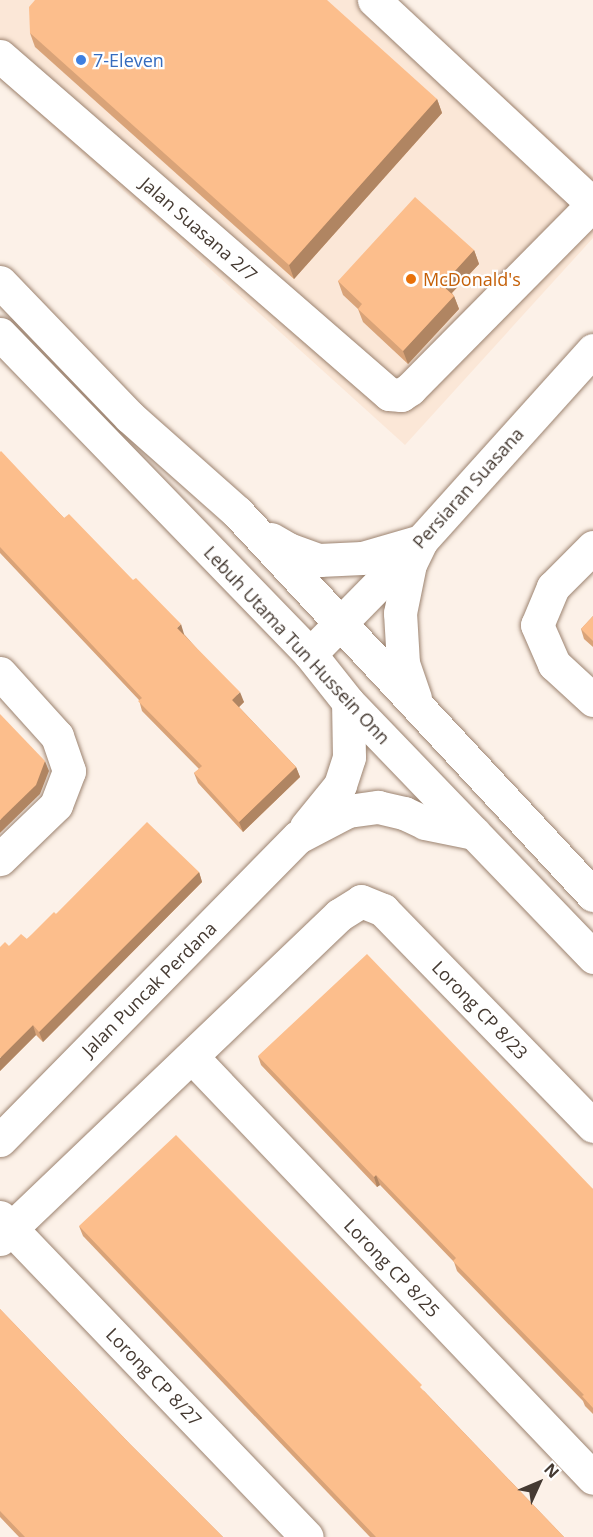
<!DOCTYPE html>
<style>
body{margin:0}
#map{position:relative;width:593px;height:1537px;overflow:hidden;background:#fcf1e8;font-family:"Open Sans",sans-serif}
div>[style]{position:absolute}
.built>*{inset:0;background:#fbe7d7}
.roads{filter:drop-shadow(0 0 2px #9c8370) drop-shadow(0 0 2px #9c8370)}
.street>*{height:33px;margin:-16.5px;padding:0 16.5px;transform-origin:16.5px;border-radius:16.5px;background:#fff}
.secondary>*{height:33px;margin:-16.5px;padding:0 16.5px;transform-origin:16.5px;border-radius:16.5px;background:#fff}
.wall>*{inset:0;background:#d9a378}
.shaded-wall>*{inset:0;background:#b08562}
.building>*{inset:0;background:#fcbe8c}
.dots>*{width:16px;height:16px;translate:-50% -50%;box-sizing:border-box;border:3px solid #fff;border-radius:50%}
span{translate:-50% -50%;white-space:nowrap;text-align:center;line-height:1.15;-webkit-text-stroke:4.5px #fff;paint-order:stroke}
.shop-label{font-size:18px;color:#366cbe}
.left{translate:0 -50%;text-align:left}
.street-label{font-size:18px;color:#453a32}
.food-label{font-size:18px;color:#c56008}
.north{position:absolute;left:509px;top:1453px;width:60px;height:60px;-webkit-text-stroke:4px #fff;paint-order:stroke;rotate:46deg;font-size:16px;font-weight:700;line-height:24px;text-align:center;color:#453a32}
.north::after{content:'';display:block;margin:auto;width:21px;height:27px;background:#453a32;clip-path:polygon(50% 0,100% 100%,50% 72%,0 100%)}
</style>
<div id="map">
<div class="built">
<i style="clip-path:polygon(0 0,397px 0,593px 177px,593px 238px,405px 445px,0 79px)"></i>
</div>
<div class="roads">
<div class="street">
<i style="left:374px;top:0;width:299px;rotate:43deg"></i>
<i style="left:0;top:56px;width:515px;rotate:40.99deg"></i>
<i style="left:389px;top:394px;width:12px;rotate:5deg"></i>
<i style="left:401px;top:395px;width:11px;rotate:-34deg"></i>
<i style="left:410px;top:389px;width:260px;rotate:-45.3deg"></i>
<i style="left:593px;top:547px;width:57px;rotate:135deg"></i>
<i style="left:553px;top:587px;width:41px;rotate:112.8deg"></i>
<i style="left:537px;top:625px;width:43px;rotate:66.4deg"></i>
<i style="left:554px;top:664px;width:53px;rotate:42.7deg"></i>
<i style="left:310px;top:654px;width:158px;rotate:-45.5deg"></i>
<i style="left:421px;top:541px;width:257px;rotate:-48deg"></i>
<i style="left:0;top:673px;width:85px;rotate:47.9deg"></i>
<i style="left:57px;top:736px;width:37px;rotate:71deg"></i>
<i style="left:69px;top:771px;width:36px;rotate:111deg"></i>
<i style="left:56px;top:805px;width:78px;rotate:136deg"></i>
<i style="left:192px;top:1057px;width:581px;rotate:46.39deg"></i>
<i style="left:0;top:1140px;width:425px;rotate:-45.5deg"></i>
<i style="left:0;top:1217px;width:443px;rotate:46.2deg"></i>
<i style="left:0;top:1239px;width:469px;rotate:-43.7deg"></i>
<i style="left:339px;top:915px;width:26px;rotate:-32deg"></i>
<i style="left:361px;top:901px;width:24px;rotate:22deg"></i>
<i style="left:383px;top:910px;width:301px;rotate:45.8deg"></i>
</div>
<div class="secondary">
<i style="left:0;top:282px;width:187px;rotate:46.1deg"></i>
<i style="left:130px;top:417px;width:143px;rotate:41.6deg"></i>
<i style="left:237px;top:512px;width:523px;rotate:47.09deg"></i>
<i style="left:0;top:334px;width:446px;rotate:45.9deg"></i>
<i style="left:310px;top:654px;width:61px;rotate:51.6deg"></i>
<i style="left:348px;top:702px;width:354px;rotate:46.1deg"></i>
<i style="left:271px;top:539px;width:20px;rotate:30deg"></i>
<i style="left:288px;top:549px;width:33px;rotate:20deg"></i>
<i style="left:319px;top:560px;width:43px;rotate:-2.7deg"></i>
<i style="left:362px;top:558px;width:61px;rotate:-16.1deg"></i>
<i style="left:415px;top:698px;width:37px;rotate:-109deg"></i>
<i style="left:403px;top:663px;width:50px;rotate:-93.4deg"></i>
<i style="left:400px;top:613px;width:50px;rotate:-78.5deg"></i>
<i style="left:410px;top:564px;width:25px;rotate:-64deg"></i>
<i style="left:306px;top:827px;width:54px;rotate:-51deg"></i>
<i style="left:340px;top:785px;width:29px;rotate:-72deg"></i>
<i style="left:349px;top:757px;width:55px;rotate:-91deg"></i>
<i style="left:298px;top:837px;width:56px;rotate:-27.5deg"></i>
<i style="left:348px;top:811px;width:30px;rotate:-8deg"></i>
<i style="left:378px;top:807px;width:27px;rotate:13deg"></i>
<i style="left:404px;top:813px;width:23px;rotate:25deg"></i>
<i style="left:425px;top:823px;width:50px;rotate:11.5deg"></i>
</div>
</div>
<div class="wall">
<i style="clip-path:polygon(30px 33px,437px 99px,442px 113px,294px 279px,35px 47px)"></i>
<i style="clip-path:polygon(474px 250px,479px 264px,452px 293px,454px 296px,459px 309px,408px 364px,363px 322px,358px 309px,343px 295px,338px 281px)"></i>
<i style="clip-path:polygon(0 452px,64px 518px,184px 634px,244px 702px,239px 707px,296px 767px,300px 777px,243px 832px,198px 783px,194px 773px,199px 769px,142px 711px,139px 700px,0 553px)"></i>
<i style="clip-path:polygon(593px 616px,593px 647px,584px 639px,581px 629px)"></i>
<i style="clip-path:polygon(199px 872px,202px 882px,43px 1042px,36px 1035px,0 1071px,9px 946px,27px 939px,56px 914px)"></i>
<i style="clip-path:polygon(258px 1056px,593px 1189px,593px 1414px,585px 1406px,583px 1401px,457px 1271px,454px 1262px,380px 1185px,377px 1187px,261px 1065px)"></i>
<i style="clip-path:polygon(79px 1226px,424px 1391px,564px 1537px,370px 1537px,83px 1236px)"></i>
<i style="clip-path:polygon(0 1309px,130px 1444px,223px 1537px,19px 1537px,0 1517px)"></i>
</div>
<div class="shaded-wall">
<i style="clip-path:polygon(437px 99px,442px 113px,294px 279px,289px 265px)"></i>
<i style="clip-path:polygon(474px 250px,479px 264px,447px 298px,442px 285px)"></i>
<i style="clip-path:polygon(454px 296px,459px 309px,408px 364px,403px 351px)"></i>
<i style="clip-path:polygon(181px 624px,184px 634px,181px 638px,177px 628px)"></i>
<i style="clip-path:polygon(240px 692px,244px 702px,236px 710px,232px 700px)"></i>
<i style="clip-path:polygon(45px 761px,49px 771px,40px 794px,0 833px,0 820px)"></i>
<i style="clip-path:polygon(296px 767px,300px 777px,243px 832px,239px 822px)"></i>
<i style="clip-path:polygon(199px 872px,202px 882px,43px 1042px,39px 1032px)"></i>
<i style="clip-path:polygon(33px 1025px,36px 1035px,0 1071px,0 1058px)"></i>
<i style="clip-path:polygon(376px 1175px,380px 1185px,377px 1187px,374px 1177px)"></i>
</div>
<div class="building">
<i style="clip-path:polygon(35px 0,327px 0,437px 99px,289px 265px,30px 33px,29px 7px)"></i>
<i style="clip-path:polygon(415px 197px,474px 250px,442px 285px,454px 296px,403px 351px,358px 309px,362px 304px,338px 281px)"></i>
<i style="clip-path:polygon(1px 451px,64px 518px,69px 514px,133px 580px,136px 578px,181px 624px,177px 628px,240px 692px,232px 700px,296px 767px,239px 822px,194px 773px,202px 766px,138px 701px,142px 698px,0 547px,0 452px)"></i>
<i style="clip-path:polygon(593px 616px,593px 641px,581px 629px)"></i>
<i style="clip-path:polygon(0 714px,45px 761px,36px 785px,0 820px)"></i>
<i style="clip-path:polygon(147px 822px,199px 872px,39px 1032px,33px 1025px,0 1058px,0 947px,5px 942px,9px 946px,21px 934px,27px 939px,54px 912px,56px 914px)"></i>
<i style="clip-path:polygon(367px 954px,593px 1189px,593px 1408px,582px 1396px,584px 1395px,453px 1261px,456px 1258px,376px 1175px,374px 1177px,258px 1056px)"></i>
<i style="clip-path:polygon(176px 1135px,422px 1385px,420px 1387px,564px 1537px,376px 1537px,79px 1226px)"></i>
<i style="clip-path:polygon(0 1309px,130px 1444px,223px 1537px,25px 1537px,0 1511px)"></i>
</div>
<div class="dots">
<i style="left:81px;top:60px;background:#3f7fe0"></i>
<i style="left:411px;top:279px;background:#e8710a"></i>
</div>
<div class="shop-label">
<span class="left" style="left:93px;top:60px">7-Eleven</span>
</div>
<div class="street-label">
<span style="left:199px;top:229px;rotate:41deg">Jalan Suasana 2/7</span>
<span style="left:468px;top:488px;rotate:-48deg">Persiaran Suasana</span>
<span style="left:297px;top:645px;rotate:47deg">Lebuh Utama Tun Hussein Onn</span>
<span style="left:149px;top:989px;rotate:-45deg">Jalan Puncak Perdana</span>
<span style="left:480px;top:1010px;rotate:46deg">Lorong CP 8/23</span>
<span style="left:392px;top:1268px;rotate:46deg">Lorong CP 8/25</span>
<span style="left:154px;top:1377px;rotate:46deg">Lorong CP 8/27</span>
</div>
<div class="food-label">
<span class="left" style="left:423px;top:279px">McDonald's</span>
</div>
<div class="north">N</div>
</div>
